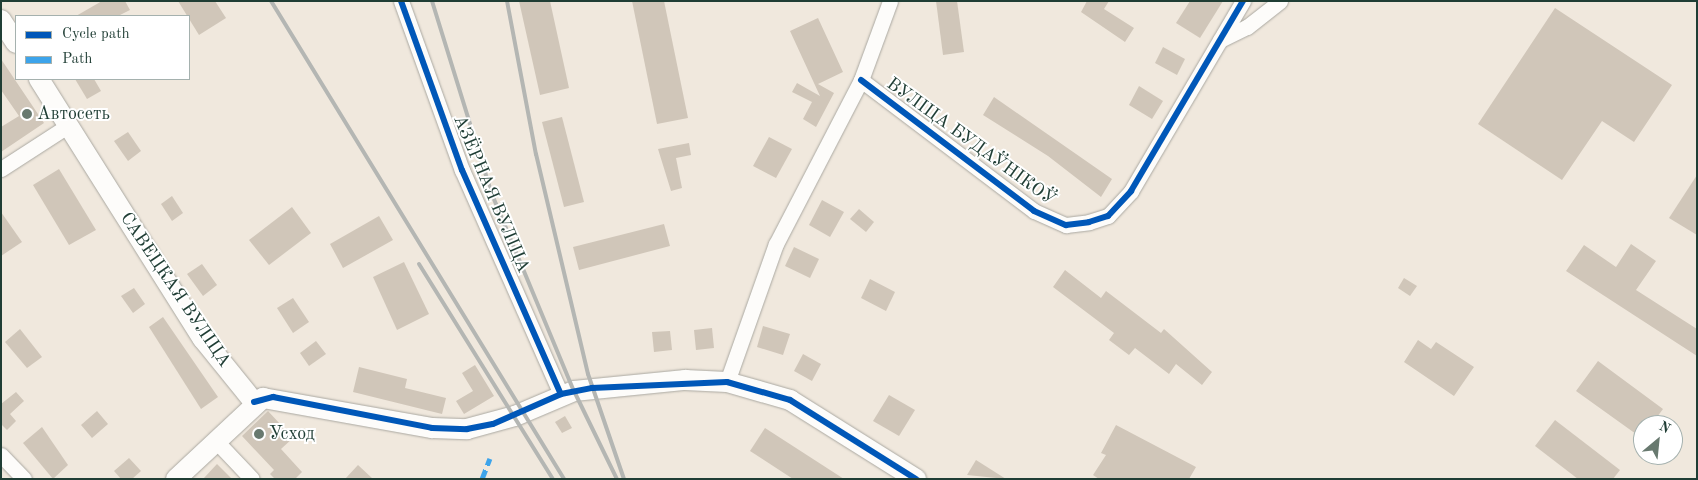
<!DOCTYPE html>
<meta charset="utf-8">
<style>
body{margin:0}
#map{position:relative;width:1698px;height:480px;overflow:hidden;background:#f0e8dd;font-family:"Old Standard TT",serif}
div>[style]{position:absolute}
.building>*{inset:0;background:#d0c6b9}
.roads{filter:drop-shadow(0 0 1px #aaa8a1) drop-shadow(0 0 1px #aaa8a1)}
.street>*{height:15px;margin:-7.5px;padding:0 7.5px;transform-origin:7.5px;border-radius:7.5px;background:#fdfcfa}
.secondary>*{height:20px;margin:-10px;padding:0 10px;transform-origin:10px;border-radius:10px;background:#fdfcfa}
.rail>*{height:4px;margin:-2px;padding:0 2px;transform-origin:2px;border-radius:2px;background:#b4b6b3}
.quiet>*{height:5px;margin-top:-2.5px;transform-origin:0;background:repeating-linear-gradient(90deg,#3da4eb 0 10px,transparent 0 15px)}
.cycleway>*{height:6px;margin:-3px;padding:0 3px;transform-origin:3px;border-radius:3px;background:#0057b8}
.dots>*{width:14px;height:14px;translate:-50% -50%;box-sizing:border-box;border:2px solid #fff;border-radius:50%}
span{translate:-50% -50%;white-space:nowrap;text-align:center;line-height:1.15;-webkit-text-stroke:4px #fff;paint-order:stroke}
.poi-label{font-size:18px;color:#1f3d34}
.left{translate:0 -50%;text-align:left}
.street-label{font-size:18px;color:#1f3d34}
.frame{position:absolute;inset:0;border:2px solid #1f3d34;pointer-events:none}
.legend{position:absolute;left:15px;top:15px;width:175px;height:65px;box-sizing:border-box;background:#fff;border:1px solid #a5b1ae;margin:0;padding:6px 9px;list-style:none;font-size:15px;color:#1f3d34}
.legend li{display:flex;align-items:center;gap:10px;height:25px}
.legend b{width:25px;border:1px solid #a5b1ae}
.north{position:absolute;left:1633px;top:415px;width:50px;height:50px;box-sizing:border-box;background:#fff;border:1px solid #a5b1ae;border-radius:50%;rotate:28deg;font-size:14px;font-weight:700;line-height:20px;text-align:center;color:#1f3d34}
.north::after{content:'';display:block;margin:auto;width:18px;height:22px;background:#68796f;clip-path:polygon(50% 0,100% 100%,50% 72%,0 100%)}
</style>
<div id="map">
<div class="building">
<i style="clip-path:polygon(102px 1px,125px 1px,130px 10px,118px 16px,76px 16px)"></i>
<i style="clip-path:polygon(178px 1px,215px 1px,226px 18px,199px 35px)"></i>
<i style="clip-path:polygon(519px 1px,550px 1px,569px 88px,540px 95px)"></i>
<i style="clip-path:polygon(632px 1px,664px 1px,688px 118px,657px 124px)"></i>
<i style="clip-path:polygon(936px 1px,957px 1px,964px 52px,943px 55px)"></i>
<i style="clip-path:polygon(1087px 1px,1109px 1px,1104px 9px,1134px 28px,1125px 42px,1081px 12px)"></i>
<i style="clip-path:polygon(1190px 1px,1223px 1px,1200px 38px,1176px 23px)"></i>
<i style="clip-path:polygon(1555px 8px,1672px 85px,1634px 142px,1602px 121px,1562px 180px,1478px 124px)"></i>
<i style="clip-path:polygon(818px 18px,843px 72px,818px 84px,834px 93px,816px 127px,803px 119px,812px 102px,792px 92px,797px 83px,820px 96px,790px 31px)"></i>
<i style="clip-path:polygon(1163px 47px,1185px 59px,1177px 75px,1155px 63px)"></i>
<i style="clip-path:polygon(1px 59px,44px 123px,1px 152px,1px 127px,19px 116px,1px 90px)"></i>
<i style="clip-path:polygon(75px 79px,94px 79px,101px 91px,87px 99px)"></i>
<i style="clip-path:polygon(1139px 86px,1163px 101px,1152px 119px,1129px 105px)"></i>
<i style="clip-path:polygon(994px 97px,1112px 179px,1101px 197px,1048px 156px,983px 115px)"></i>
<i style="clip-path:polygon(562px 117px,584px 202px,564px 207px,542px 122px)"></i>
<i style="clip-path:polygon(128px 132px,141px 151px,128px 161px,114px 141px)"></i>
<i style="clip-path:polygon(769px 137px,792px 149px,776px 178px,753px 166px)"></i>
<i style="clip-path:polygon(689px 143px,691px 155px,676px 158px,682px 188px,671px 191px,658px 149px)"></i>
<i style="clip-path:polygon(59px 169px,96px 230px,69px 245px,33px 185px)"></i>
<i style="clip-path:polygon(1697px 175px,1697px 235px,1669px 218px)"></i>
<i style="clip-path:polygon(172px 196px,183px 213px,172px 221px,161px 204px)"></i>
<i style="clip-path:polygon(822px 200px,844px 212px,830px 237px,809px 225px)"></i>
<i style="clip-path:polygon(292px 207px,311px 233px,269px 265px,249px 240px)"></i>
<i style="clip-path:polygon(859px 209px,874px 222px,866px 232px,850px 219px)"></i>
<i style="clip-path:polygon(1px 212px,22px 242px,1px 256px)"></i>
<i style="clip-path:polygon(379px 216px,393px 240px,343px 268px,330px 244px)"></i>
<i style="clip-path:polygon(664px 224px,670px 246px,579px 270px,573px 247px)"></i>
<i style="clip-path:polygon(1631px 244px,1656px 261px,1636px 290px,1697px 329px,1697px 356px,1566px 271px,1584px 245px,1616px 267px)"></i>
<i style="clip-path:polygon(794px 247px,819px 259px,810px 278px,785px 266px)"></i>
<i style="clip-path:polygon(404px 262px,429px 314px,397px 330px,373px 277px)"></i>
<i style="clip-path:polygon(202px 264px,217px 285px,203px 296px,187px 274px)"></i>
<i style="clip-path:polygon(1065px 270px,1101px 298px,1106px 291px,1161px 333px,1164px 329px,1212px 372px,1202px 385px,1176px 364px,1169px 374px,1135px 348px,1129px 355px,1109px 340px,1114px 333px,1053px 287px)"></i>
<i style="clip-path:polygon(1404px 278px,1417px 286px,1410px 296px,1398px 288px)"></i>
<i style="clip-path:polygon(870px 279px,895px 292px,886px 311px,861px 298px)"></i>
<i style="clip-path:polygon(134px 288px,145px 304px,133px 313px,121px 296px)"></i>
<i style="clip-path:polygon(293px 298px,309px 322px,293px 333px,277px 308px)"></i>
<i style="clip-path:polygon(163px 317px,218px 397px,201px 409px,149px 327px)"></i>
<i style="clip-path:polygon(763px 326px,790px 334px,783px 355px,757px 347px)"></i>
<i style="clip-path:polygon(712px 328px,714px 348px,696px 350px,694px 330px)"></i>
<i style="clip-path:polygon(20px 329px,42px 357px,27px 368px,5px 342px)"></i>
<i style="clip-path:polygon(670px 331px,672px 350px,654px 352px,652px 332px)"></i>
<i style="clip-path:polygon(1418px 340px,1431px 349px,1436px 342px,1474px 367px,1454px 396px,1404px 362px)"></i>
<i style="clip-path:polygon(316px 341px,326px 354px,309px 366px,300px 353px)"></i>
<i style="clip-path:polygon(803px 354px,821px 364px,812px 381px,794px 371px)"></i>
<i style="clip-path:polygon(1598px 361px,1663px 409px,1651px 425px,1643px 425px,1643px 439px,1576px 391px)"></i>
<i style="clip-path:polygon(475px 365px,494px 396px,464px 414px,456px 401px,473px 391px,462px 373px)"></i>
<i style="clip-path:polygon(359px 367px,407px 379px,405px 388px,446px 398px,442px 414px,353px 392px)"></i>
<i style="clip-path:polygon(16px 392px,24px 401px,10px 414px,16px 421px,7px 430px,1px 424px,1px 404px)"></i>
<i style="clip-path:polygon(889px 395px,915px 410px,899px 436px,873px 421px)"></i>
<i style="clip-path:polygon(97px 411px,108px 424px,92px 438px,81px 425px)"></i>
<i style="clip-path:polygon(268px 411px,293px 438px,281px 449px,302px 472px,295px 479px,275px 479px,270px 474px,274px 470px,242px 436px)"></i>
<i style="clip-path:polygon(565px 416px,572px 428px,562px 433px,555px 422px)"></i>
<i style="clip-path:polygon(1555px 420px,1620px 470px,1613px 479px,1578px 479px,1535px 446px)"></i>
<i style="clip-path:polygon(1116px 425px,1196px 467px,1189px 479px,1099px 479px,1093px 475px,1106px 455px,1101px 453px)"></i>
<i style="clip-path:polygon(42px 427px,68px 465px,53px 479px,23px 443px)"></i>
<i style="clip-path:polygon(765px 428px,844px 479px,793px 479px,750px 451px)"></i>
<i style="clip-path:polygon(129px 458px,141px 471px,132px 479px,121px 479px,114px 471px)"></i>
<i style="clip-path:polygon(976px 460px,1006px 479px,967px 475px)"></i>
<i style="clip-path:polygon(217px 464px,232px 479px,203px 479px)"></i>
<i style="clip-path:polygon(358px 465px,373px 479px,345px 479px)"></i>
</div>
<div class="roads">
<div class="street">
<i style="left:401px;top:1px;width:180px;rotate:70.2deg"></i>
<i style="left:462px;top:170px;width:245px;rotate:66.2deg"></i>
<i style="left:1220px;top:40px;width:30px;rotate:-26deg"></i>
<i style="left:1247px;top:27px;width:42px;rotate:-38.2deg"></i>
<i style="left:861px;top:80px;width:217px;rotate:37.1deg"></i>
<i style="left:1034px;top:211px;width:35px;rotate:24deg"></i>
<i style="left:1066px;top:225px;width:23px;rotate:-7deg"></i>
<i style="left:1089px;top:222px;width:20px;rotate:-18deg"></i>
<i style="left:1108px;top:216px;width:34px;rotate:-47deg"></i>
<i style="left:1131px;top:191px;width:221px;rotate:-59.5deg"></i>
<i style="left:1px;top:169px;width:81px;rotate:-32.9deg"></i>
<i style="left:727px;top:382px;width:146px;rotate:-70.5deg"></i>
<i style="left:776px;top:244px;width:185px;rotate:-62.6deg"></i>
<i style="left:861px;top:80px;width:84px;rotate:-69.8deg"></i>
<i style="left:216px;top:441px;width:52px;rotate:46.5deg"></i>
<i style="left:1px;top:455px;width:33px;rotate:46deg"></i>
</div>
<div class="secondary">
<i style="left:1px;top:20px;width:27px;rotate:57deg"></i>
<i style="left:39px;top:79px;width:307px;rotate:57.8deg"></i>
<i style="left:203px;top:339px;width:81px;rotate:51deg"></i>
<i style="left:176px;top:479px;width:119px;rotate:-43deg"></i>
<i style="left:263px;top:398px;width:172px;rotate:10.1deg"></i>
<i style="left:432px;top:428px;width:35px;rotate:2deg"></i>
<i style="left:467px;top:429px;width:50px;rotate:-15.2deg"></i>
<i style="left:515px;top:416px;width:64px;rotate:-23deg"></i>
<i style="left:574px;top:391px;width:112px;rotate:-5.7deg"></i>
<i style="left:685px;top:380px;width:42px;rotate:2.7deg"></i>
<i style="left:727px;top:382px;width:66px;rotate:15.9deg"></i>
<i style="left:790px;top:400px;width:149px;rotate:32.1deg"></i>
</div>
</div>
<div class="rail">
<i style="left:271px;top:1px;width:561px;rotate:58.49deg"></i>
<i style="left:432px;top:1px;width:200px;rotate:72.8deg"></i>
<i style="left:491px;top:192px;width:216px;rotate:67.4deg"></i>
<i style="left:574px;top:391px;width:98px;rotate:64deg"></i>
<i style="left:507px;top:1px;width:156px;rotate:79.3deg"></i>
<i style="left:536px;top:154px;width:226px;rotate:76.7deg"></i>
<i style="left:588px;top:374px;width:111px;rotate:71.1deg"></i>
<i style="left:419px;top:264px;width:253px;rotate:58.1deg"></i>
</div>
<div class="quiet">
<i style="left:482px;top:479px;width:22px;rotate:-69deg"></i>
</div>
<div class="cycleway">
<i style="left:401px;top:1px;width:180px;rotate:70.2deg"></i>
<i style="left:462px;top:170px;width:245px;rotate:66.2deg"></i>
<i style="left:861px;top:80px;width:217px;rotate:37.1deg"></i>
<i style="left:1034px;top:211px;width:35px;rotate:24deg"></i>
<i style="left:1066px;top:225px;width:23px;rotate:-7deg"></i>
<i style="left:1089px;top:222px;width:20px;rotate:-18deg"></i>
<i style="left:1108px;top:216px;width:34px;rotate:-47deg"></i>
<i style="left:1131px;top:191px;width:221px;rotate:-59.5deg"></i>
<i style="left:254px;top:402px;width:20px;rotate:-15deg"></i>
<i style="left:273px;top:397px;width:162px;rotate:11deg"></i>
<i style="left:432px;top:428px;width:35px;rotate:2deg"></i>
<i style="left:467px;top:429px;width:26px;rotate:-11deg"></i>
<i style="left:493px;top:424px;width:74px;rotate:-23.8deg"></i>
<i style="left:561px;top:394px;width:32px;rotate:-11deg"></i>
<i style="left:592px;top:388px;width:135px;rotate:-2.5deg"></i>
<i style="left:727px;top:382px;width:66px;rotate:15.9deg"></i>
<i style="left:790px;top:400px;width:149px;rotate:32.1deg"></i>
</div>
<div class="dots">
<i style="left:27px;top:114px;background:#68796f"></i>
<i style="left:259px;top:434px;background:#68796f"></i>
</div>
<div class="poi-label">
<span class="left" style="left:37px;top:114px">Автосеть</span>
<span class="left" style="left:269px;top:434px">Усход</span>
</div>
<div class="street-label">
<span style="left:971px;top:142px;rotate:36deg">ВУЛІЦА БУДАЎНІКОЎ</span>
<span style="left:491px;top:194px;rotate:67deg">АЗЁРНАЯ ВУЛІЦА</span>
<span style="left:175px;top:290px;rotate:56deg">САВЕЦКАЯ ВУЛІЦА</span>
</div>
<div class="frame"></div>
<ul class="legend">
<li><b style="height:6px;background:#0057b8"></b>Cycle path</li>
<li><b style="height:6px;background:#3da4eb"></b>Path</li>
</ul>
<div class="north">N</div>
</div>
